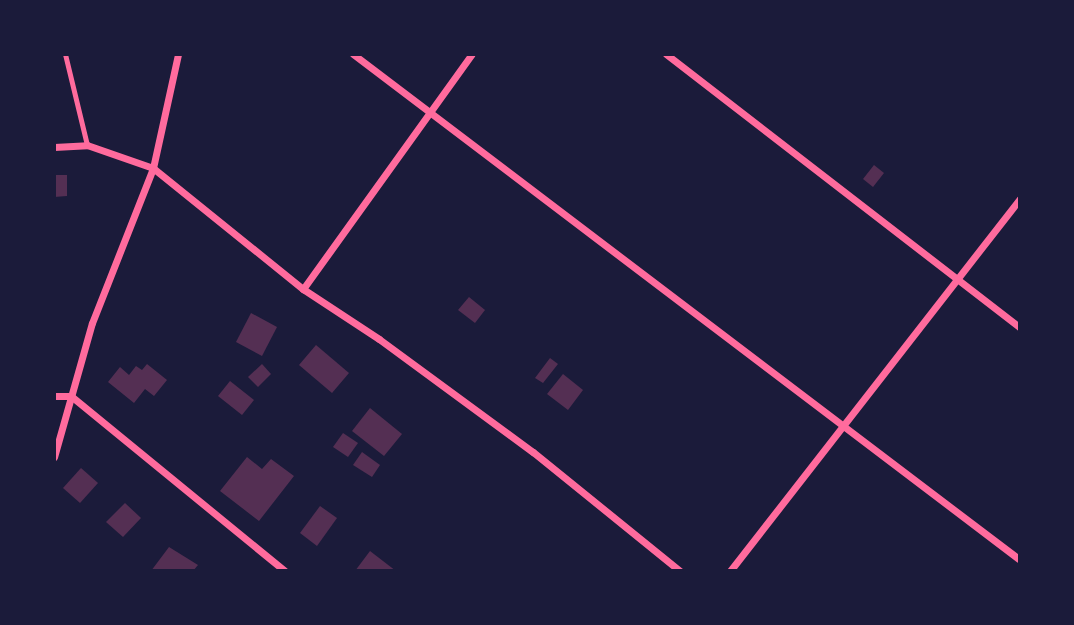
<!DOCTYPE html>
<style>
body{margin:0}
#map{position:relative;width:1074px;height:625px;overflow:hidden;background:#1b1b3a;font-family:"Golos Text",sans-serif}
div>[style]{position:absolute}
.building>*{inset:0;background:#542f53}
.service>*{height:5px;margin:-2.5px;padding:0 2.5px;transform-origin:2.5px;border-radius:2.5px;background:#ff6b9d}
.minor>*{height:7px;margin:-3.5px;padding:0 3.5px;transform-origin:3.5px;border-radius:3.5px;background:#ff6b9d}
span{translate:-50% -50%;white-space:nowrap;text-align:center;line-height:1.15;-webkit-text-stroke:7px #1b1b3a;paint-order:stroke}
.frame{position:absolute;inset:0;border:56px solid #1b1b3a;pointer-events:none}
</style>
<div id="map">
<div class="building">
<i style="clip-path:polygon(874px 165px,884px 173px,873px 187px,863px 179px)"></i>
<i style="clip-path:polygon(54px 175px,67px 175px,67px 196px,54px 197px)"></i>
<i style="clip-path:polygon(469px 297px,485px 310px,475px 323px,458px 310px)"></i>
<i style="clip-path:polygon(251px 313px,277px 327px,262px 356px,236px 342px)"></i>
<i style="clip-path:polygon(316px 345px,349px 373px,332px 393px,299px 365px)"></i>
<i style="clip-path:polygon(550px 358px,558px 364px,543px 383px,535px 378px)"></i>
<i style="clip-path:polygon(147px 364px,167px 380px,154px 396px,145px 389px,134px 403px,108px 382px,120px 367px,129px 375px,136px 366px,142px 370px)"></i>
<i style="clip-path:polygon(262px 364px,271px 374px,258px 387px,248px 377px)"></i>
<i style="clip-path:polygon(563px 374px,583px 390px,568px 410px,547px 394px)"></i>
<i style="clip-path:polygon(230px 381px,254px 400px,242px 415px,218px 396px)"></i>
<i style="clip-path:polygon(370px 408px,402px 434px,384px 456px,352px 431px)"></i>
<i style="clip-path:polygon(343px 433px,358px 443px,348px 457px,333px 447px)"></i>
<i style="clip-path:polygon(362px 452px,380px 465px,372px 477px,353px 465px)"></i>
<i style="clip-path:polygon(247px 457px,262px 469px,271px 459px,294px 476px,259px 521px,220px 491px)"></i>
<i style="clip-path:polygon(81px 468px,98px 483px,80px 503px,63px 488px)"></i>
<i style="clip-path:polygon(125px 503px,141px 518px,123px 537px,106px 522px)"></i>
<i style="clip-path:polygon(320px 506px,337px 518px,317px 546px,300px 533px)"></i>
<i style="clip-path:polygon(169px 547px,198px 565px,193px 571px,151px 571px)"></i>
<i style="clip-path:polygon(370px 551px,396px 571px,355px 571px)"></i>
</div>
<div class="service">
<i style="left:65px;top:54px;width:94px;rotate:76.4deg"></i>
</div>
<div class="minor">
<i style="left:353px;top:54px;width:837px;rotate:37.18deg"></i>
<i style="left:666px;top:54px;width:448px;rotate:37.7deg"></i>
<i style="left:54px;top:147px;width:33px;rotate:-3deg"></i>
<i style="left:87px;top:145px;width:70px;rotate:19.2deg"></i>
<i style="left:153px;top:168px;width:193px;rotate:38.9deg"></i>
<i style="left:303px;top:289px;width:91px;rotate:33.3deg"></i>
<i style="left:379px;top:339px;width:191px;rotate:36.3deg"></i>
<i style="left:533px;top:452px;width:189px;rotate:39deg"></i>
<i style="left:303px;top:289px;width:289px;rotate:-54.3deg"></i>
<i style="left:54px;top:396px;width:17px"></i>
<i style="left:71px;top:396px;width:276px;rotate:39.3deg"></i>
<i style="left:54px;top:457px;width:139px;rotate:-74.2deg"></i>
<i style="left:92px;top:323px;width:167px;rotate:-68.5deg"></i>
<i style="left:153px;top:168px;width:117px;rotate:-77.6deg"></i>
<i style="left:730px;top:571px;width:472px;rotate:-52.1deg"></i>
</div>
<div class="frame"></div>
</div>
